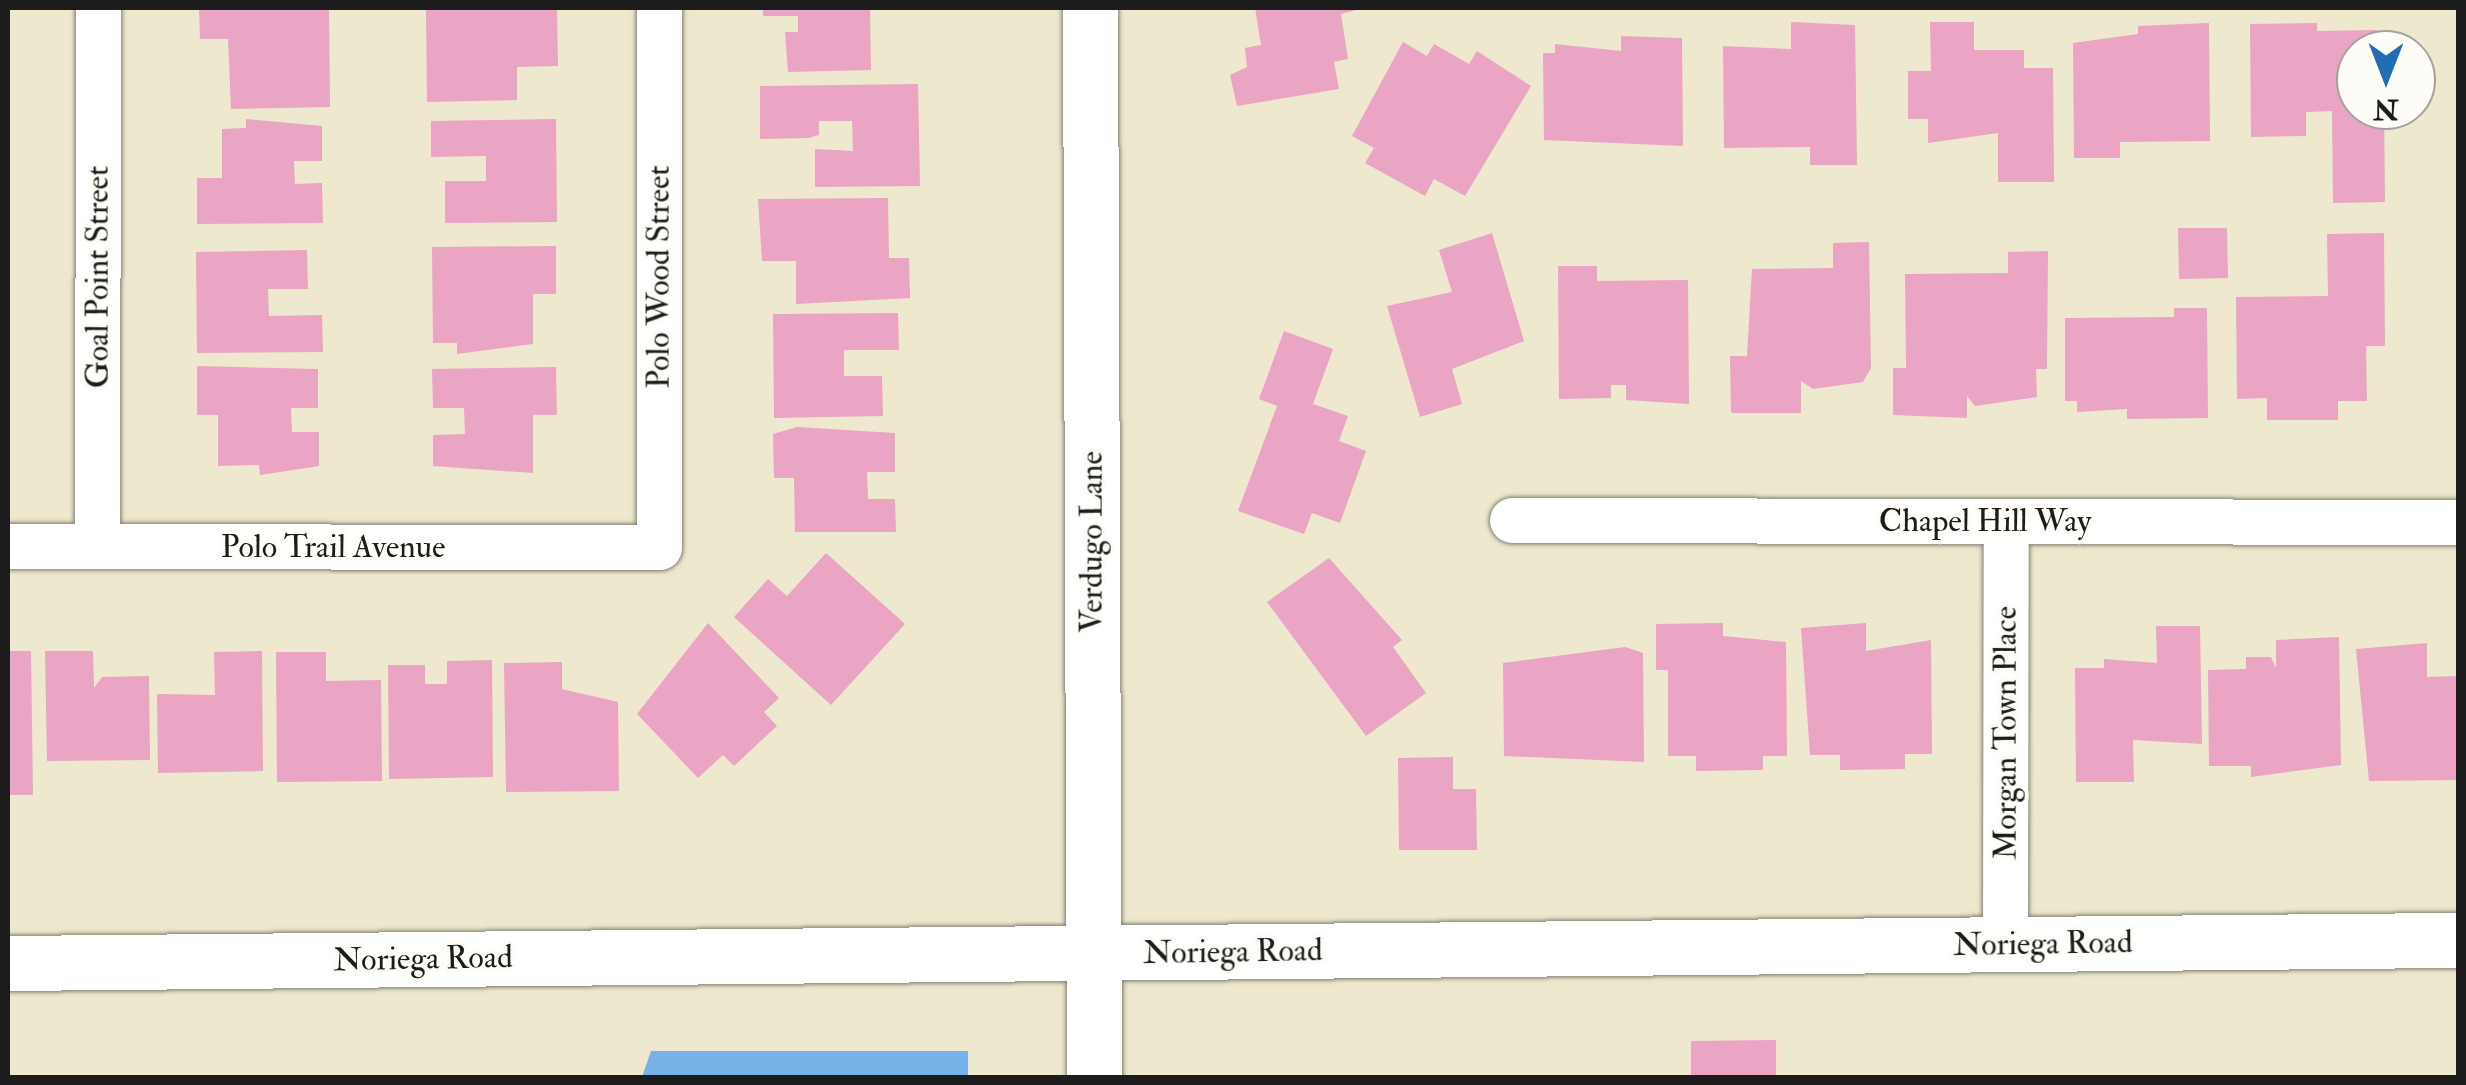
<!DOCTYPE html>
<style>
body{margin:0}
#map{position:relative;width:2466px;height:1085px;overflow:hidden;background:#ede8ce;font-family:"IM FELL Double Pica",serif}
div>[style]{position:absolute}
.water>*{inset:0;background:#76b2e8}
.building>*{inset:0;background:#eaa4c4}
.roads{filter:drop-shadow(0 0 2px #848275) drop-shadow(0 0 2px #848275)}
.street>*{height:45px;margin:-22.5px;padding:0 22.5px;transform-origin:22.5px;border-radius:22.5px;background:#fff}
.secondary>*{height:55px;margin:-27.5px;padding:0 27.5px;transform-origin:27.5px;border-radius:27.5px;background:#fff}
span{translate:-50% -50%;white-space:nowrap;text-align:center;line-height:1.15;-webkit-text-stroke:8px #fdfcf7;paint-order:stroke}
.street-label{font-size:32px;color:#1c1c1c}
.frame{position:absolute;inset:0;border:10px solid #1c1c1c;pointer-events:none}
.north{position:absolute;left:2336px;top:30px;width:100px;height:100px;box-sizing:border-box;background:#fdfcf7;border:2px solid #a3a29f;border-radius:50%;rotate:180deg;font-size:28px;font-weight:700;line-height:40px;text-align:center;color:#1c1c1c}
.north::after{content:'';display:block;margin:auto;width:35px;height:45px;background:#1f6fb2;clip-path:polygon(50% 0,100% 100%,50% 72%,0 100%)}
</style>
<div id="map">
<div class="water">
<i style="clip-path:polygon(651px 1051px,968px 1051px,968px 1077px,642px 1077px)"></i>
</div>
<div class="building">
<i style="clip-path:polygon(199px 8px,329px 8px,330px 107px,231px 109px,228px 39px,200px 39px)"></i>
<i style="clip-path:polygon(426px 8px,557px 8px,558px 66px,517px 67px,517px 100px,427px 102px)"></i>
<i style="clip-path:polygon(763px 8px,870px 8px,871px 70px,788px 72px,785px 32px,798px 32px,798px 16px,763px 16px)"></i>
<i style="clip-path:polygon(1255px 8px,1364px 8px,1341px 14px,1348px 59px,1334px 62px,1339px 89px,1237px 106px,1230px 75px,1247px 67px,1245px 48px,1261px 45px)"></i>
<i style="clip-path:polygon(1791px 22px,1855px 25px,1857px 165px,1810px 165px,1810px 147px,1724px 148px,1723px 46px,1791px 49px)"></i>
<i style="clip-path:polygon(1930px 22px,1974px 22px,1974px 50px,2024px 50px,2024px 68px,2053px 68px,2054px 182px,1998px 182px,1998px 133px,1928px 143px,1928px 119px,1908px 119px,1908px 71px,1931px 71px)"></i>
<i style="clip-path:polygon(2209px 23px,2210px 141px,2120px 142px,2120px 158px,2074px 158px,2073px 43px,2138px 34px,2138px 26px)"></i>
<i style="clip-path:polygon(2317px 23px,2317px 31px,2377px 30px,2377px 50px,2356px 50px,2356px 110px,2384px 110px,2385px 202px,2333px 203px,2332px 111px,2306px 112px,2306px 136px,2251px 137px,2250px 24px)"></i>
<i style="clip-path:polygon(1621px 36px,1682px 38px,1683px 146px,1544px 140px,1543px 53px,1555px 53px,1555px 44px,1621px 51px)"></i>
<i style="clip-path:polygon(1403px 42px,1427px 56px,1434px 44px,1469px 64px,1477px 51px,1531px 86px,1465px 196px,1434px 179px,1425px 196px,1365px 163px,1374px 148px,1352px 136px)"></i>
<i style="clip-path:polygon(918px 84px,920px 186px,815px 187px,815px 149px,853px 151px,852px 121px,819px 121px,819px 135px,809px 138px,760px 139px,760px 86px)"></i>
<i style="clip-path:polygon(246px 119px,322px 126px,322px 161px,294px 161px,295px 184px,322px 183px,323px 223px,197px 224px,197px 178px,222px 178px,222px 129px,246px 128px)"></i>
<i style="clip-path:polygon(556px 119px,557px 222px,445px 223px,445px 181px,486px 181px,486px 156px,431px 157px,431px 121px)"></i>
<i style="clip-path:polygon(888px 198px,889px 258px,909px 258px,910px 298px,796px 304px,796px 261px,762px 261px,758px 199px)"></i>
<i style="clip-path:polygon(2178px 228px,2227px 228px,2228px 278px,2179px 279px)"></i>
<i style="clip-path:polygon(1492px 233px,1524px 341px,1452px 369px,1462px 404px,1420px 417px,1387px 306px,1452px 292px,1439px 250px)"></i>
<i style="clip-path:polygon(2384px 233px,2385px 346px,2366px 346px,2367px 401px,2338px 401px,2338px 420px,2267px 420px,2267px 398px,2237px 399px,2236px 297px,2328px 296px,2327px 234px)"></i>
<i style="clip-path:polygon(1869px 242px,1871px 368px,1863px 382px,1813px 389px,1801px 381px,1801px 413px,1731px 413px,1730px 356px,1747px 356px,1752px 269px,1833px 268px,1833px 243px)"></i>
<i style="clip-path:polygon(556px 246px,556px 294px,533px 294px,533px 344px,457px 354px,457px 343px,433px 343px,432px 247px)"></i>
<i style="clip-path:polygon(307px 250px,308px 289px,268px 289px,269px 316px,322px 315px,323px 352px,197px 353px,196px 252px)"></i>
<i style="clip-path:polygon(2048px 251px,2047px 369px,2036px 369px,2037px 397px,1975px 406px,1967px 396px,1967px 418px,1893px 415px,1893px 368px,1906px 368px,1905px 274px,2008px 273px,2008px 252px)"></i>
<i style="clip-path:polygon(1558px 266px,1597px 266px,1597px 281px,1688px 280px,1689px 404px,1626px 400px,1626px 385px,1611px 385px,1611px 398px,1559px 399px)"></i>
<i style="clip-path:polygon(2174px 308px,2207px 308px,2208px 418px,2127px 419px,2127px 409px,2077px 412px,2077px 401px,2065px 401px,2065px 318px,2174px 317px)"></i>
<i style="clip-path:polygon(898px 313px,899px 350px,844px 350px,844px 376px,882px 376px,883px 416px,774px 418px,773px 314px)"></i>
<i style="clip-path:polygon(1284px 331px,1333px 349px,1313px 404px,1348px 416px,1339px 441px,1366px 451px,1340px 523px,1312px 513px,1304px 534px,1238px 511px,1277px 406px,1259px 399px)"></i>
<i style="clip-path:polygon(197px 366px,318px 369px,318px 408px,291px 408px,292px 432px,319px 432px,319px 466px,260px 475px,259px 465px,218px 466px,218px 415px,197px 415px)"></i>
<i style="clip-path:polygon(556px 367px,557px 415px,533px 415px,533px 473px,433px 466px,433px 435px,465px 434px,464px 408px,433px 408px,432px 369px)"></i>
<i style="clip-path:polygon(797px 427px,895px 433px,895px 472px,867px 472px,868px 499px,895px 499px,896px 532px,795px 532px,794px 478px,774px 478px,773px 434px)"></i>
<i style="clip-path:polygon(826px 553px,905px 624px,831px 705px,734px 617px,768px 579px,787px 596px)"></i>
<i style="clip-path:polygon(1329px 558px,1402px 640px,1393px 647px,1426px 693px,1366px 736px,1267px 602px)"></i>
<i style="clip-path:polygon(708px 623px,779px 698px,764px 712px,777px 726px,734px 766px,723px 755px,698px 778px,637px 714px)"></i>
<i style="clip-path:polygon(1723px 623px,1723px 636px,1786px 642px,1787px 756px,1763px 756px,1763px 770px,1696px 771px,1696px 756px,1668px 756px,1668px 670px,1656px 670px,1656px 624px)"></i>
<i style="clip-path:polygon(1866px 623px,1866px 651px,1931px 640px,1932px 754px,1905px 754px,1905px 769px,1840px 770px,1840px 755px,1810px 755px,1801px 628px)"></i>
<i style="clip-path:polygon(2156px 626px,2200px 626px,2202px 744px,2133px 740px,2134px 782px,2076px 782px,2075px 668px,2104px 668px,2104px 659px,2157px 663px)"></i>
<i style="clip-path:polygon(2339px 637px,2341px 765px,2251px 777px,2251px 766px,2209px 766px,2208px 670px,2246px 669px,2246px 657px,2271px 657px,2276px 668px,2276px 640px)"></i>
<i style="clip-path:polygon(2427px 643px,2427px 677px,2458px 676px,2458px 780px,2369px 781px,2356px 649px)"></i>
<i style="clip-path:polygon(1625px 647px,1643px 653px,1644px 762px,1504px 756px,1503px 663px)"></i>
<i style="clip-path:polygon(8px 651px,31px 651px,33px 795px,8px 795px)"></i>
<i style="clip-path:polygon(45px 651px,93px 651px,94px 688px,102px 677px,149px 676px,150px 760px,47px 761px)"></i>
<i style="clip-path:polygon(262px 651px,263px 771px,158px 773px,157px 694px,215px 695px,214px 652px)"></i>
<i style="clip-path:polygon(276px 652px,326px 652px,326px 681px,381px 680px,382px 781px,277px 782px)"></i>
<i style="clip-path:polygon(492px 660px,493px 777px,389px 779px,388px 665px,425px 665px,425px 684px,447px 684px,447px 661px)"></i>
<i style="clip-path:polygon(562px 662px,562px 689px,618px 702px,619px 791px,506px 792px,504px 663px)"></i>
<i style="clip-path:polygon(1453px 757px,1453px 789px,1476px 789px,1477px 850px,1399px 850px,1398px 758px)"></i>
<i style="clip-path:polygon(1776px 1040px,1776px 1078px,1691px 1078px,1691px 1041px)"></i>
</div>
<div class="roads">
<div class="street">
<i style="left:1512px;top:520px;width:946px;rotate:0.12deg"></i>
<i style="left:8px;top:546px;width:651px;rotate:0.09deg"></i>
<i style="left:659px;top:547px;width:539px;rotate:-90deg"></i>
<i style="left:97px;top:546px;width:538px;rotate:-89.89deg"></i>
<i style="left:2005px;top:944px;width:423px;rotate:-89.9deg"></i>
</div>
<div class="secondary">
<i style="left:1090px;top:8px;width:1070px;rotate:89.79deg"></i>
<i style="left:8px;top:963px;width:2450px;rotate:-0.54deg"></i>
</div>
</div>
<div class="street-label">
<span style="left:98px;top:277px;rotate:-90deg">Goal Point Street</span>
<span style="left:659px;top:277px;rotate:-90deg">Polo Wood Street</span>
<span style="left:1985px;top:521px">Chapel Hill Way</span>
<span style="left:1092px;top:542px;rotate:-90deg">Verdugo Lane</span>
<span style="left:333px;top:547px">Polo Trail Avenue</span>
<span style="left:2006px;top:733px;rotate:-90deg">Morgan Town Place</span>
<span style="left:2043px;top:944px;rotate:-1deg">Noriega Road</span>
<span style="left:1233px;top:952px;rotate:-1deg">Noriega Road</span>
<span style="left:423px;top:959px;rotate:-1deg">Noriega Road</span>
</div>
<div class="frame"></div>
<div class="north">N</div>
</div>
